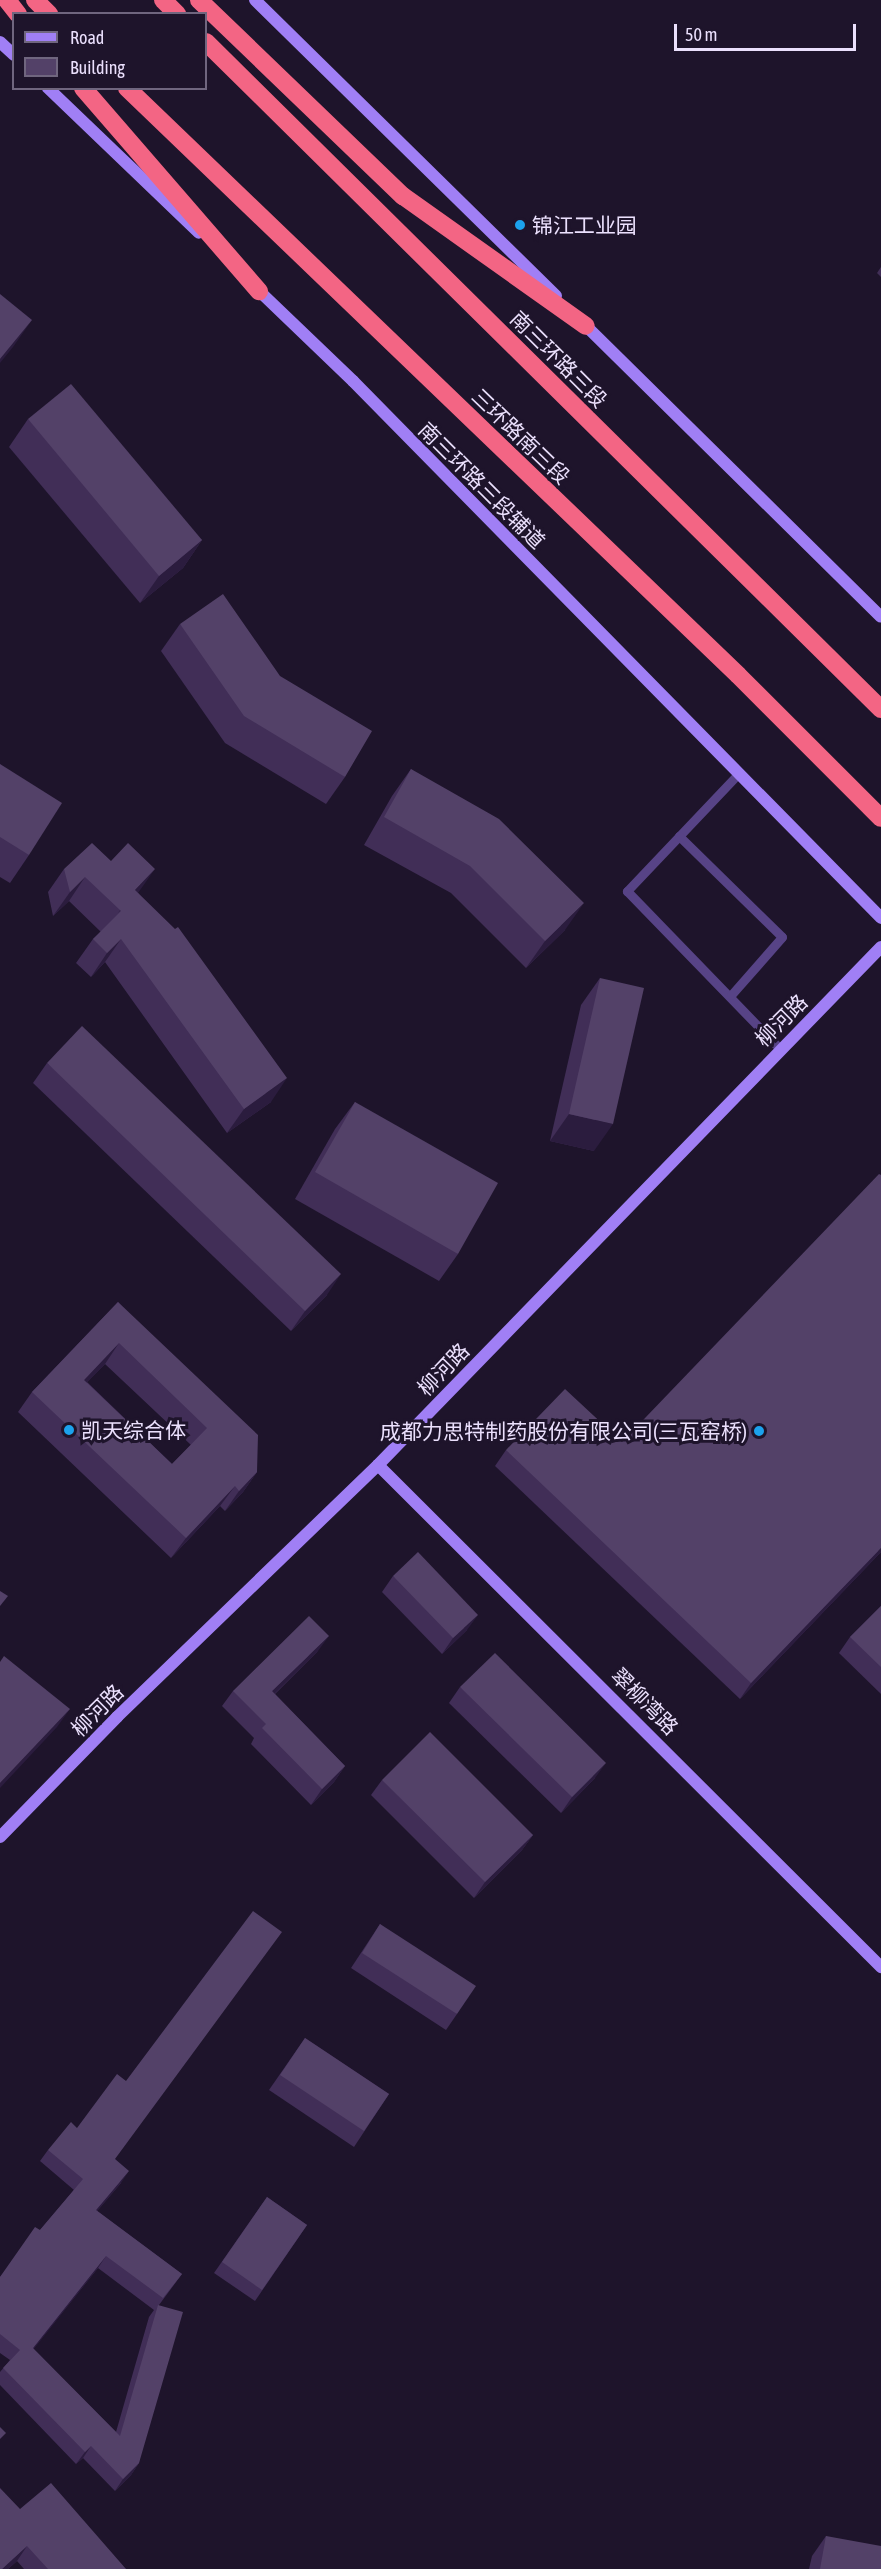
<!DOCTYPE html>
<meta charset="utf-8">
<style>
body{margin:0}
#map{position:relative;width:881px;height:2569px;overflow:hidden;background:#1e142b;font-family:"Asap Condensed","Noto Sans SC",sans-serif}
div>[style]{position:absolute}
.lane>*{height:9px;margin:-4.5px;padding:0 4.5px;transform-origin:4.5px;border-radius:4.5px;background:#574386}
.secondary>*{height:12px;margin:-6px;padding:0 6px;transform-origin:6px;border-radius:6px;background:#a07ff5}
.highway>*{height:18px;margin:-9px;padding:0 9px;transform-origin:9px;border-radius:9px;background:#f36584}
.wall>*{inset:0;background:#412e57}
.shaded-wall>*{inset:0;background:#2b1c3e}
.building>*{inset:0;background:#534168}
.dots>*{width:16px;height:16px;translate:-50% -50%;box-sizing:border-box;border:3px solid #1e142b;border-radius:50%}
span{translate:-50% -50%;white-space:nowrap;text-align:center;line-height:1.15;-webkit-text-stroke:6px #1e142b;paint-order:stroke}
.poi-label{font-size:21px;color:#ebe0fd}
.left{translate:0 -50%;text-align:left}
.right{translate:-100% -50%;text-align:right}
.street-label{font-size:21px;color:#ebe0fd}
.legend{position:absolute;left:12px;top:12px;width:195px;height:78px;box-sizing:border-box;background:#1e142b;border:2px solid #70667f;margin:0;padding:8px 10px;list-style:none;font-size:18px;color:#ebe0fd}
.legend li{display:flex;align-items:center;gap:12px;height:30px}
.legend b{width:30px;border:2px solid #70667f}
.scale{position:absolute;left:674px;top:24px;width:182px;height:27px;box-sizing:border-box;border:3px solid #ebe0fd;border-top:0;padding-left:8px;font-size:18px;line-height:21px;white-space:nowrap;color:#ebe0fd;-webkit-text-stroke:4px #1e142b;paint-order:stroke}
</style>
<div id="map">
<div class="lane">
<i style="left:739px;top:773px;width:163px;rotate:133.5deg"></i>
<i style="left:627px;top:891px;width:220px;rotate:45.9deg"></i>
<i style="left:679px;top:836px;width:144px;rotate:44.4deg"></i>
<i style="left:782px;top:937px;width:77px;rotate:131.3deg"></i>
</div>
<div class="secondary">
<i style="left:255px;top:0;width:422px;rotate:44.5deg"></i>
<i style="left:0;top:42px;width:19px;rotate:43deg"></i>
<i style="left:48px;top:88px;width:209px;rotate:43.8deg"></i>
<i style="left:255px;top:287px;width:136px;rotate:43.8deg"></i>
<i style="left:353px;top:381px;width:753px;rotate:45.48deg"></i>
<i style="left:581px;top:321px;width:421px;rotate:44.6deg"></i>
<i style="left:378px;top:1465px;width:711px;rotate:44.94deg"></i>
<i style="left:0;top:1837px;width:168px;rotate:-45.7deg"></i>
<i style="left:117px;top:1717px;width:363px;rotate:-44deg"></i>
<i style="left:378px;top:1465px;width:722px;rotate:-45.84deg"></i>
</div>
<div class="highway">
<i style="left:7px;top:0;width:18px;rotate:52deg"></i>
<i style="left:35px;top:0;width:20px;rotate:45deg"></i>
<i style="left:163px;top:0;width:20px;rotate:45deg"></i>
<i style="left:199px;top:0;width:283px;rotate:43.9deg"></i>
<i style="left:403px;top:196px;width:224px;rotate:35.4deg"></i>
<i style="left:206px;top:42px;width:949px;rotate:44.66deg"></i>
<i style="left:83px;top:88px;width:269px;rotate:49.1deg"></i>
<i style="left:127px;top:88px;width:847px;rotate:43.85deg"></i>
<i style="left:738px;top:675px;width:202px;rotate:45deg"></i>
</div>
<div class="wall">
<i style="clip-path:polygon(881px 267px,881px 277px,877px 273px)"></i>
<i style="clip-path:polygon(28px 419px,202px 540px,183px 568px,140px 603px,9px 447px)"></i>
<i style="clip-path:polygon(180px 624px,345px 777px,326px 804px,225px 743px,161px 651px)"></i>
<i style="clip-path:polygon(0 764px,29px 855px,10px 883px,0 877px)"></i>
<i style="clip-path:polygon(411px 769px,565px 930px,526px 968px,451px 893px,364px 845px,392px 796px)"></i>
<i style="clip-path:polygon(64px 869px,138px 893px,271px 1102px,227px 1133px,105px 962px,91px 977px,76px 963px,93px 939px,101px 932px,69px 901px,53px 916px,48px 892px)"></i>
<i style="clip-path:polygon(600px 978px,594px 1151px,550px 1141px,581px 1005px)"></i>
<i style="clip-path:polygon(47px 1063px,327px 1295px,291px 1331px,33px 1083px)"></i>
<i style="clip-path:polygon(355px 1102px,458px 1254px,439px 1281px,295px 1199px,335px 1129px)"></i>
<i style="clip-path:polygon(evenodd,118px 1302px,257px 1472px,243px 1492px,225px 1511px,220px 1506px,171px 1558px,18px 1412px,32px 1392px,118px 1302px,105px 1364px,191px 1445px,172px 1464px,87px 1382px,105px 1364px)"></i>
<i style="clip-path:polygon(622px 1442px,881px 1552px,740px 1699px,495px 1466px,506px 1450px)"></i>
<i style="clip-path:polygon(393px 1576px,467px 1630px,442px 1654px,382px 1592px)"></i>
<i style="clip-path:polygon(881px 1606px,881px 1694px,839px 1653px,850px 1637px)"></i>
<i style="clip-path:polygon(318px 1651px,275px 1694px,345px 1766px,334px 1782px,311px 1805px,251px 1744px,254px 1738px,222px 1706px,233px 1691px)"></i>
<i style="clip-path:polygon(460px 1687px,595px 1778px,561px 1813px,449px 1703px)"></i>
<i style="clip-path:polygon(382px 1780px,533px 1835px,522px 1850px,474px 1898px,371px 1795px)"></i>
<i style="clip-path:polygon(380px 1924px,457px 2014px,446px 2030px,351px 1968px)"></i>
<i style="clip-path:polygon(305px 2038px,389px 2094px,354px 2147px,269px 2090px)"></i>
<i style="clip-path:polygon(evenodd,48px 2150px,115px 2159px,121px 2183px,97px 2211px,182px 2274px,159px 2305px,139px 2463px,131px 2475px,115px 2491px,83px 2458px,76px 2464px,0 2385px,0 2372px,10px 2360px,0 2353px,0 2277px,74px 2190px,40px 2161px,48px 2150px,98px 2268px,154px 2310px,149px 2317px,116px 2432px,33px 2349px,98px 2268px)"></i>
<i style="clip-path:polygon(267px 2197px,307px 2225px,255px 2301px,214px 2273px)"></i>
<i style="clip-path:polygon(20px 2509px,126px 2569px,24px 2569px,17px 2561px,8px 2569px,0 2569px)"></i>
<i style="clip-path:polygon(826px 2536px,881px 2569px,809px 2569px,812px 2556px)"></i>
</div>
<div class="shaded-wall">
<i style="clip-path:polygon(32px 320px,13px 347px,0 363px,0 359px)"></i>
<i style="clip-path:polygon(202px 540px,183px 568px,140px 603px,159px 576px)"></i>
<i style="clip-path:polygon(155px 869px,138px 893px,118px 913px,135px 890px)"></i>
<i style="clip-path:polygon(85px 877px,69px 901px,53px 916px,70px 892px)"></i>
<i style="clip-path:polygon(584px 903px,565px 930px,526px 968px,545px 941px)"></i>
<i style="clip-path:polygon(121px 939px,105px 962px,91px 977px,107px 953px)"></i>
<i style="clip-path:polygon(287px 1078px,271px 1102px,227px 1133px,244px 1109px)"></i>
<i style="clip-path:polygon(569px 1114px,613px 1124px,594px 1151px,550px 1141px)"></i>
<i style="clip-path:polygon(341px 1274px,327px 1295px,291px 1331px,305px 1311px)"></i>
<i style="clip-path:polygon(119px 1343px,105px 1364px,70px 1400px,84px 1380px)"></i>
<i style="clip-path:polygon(257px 1472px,243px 1492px,225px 1511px,239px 1491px)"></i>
<i style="clip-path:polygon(235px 1486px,220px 1506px,171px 1558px,186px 1538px)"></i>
<i style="clip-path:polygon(881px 1548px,881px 1552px,740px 1699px,751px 1683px)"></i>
<i style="clip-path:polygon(478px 1615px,467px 1630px,442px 1654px,453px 1638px)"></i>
<i style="clip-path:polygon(329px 1636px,318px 1651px,261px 1707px,272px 1691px)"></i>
<i style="clip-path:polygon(70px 1709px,57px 1727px,0 1788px,0 1783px)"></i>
<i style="clip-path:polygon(606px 1763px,595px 1778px,561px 1813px,572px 1797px)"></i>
<i style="clip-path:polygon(345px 1766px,334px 1782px,311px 1805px,322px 1789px)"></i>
<i style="clip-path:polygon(533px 1835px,522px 1850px,474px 1898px,485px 1882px)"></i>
<i style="clip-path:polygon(129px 2171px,121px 2183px,88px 2222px,96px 2210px)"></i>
<i style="clip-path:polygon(106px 2256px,98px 2268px,25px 2360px,33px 2348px)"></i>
<i style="clip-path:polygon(91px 2446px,83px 2458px,76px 2464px,85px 2452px)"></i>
<i style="clip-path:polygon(139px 2463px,131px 2475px,115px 2491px,123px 2479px)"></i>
<i style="clip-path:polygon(27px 2546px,17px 2561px,8px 2569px,2px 2569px)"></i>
</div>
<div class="building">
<i style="clip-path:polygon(0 294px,32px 320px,0 359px)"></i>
<i style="clip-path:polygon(71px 384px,202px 540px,159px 576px,28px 419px)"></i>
<i style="clip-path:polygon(223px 594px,280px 676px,372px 731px,345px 777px,244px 716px,180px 624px)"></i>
<i style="clip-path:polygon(0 764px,62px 803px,29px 855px,0 837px)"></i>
<i style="clip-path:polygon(411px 769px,499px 819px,584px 903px,545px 941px,470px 866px,384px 817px)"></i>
<i style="clip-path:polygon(92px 843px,111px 861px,128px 843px,155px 869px,135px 890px,175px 929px,178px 927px,287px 1078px,244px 1109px,121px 939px,107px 953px,93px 939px,121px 911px,85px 877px,70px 892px,64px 869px)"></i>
<i style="clip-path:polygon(600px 978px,644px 988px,613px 1124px,569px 1114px)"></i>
<i style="clip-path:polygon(82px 1026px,341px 1274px,305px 1311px,47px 1063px)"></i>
<i style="clip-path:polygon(355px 1102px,498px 1183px,458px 1254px,315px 1172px)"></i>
<i style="clip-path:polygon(879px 1174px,881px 1175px,881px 1548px,751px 1683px,506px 1450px,565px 1389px,622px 1442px)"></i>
<i style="clip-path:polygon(evenodd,118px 1302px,258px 1435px,257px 1472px,239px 1491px,235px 1486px,186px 1538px,32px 1392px,118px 1302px,119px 1343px,207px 1428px,172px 1464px,84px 1380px,119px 1343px)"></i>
<i style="clip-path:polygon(418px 1552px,478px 1615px,453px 1638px,393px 1576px)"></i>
<i style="clip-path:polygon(0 1591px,8px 1596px,0 1606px)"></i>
<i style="clip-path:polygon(881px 1606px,881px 1667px,850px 1637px)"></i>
<i style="clip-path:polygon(309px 1616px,329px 1636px,272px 1691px,345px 1766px,322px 1789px,262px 1728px,266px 1724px,233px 1691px)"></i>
<i style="clip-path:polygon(495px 1653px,606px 1763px,572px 1797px,460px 1687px)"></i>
<i style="clip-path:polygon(4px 1656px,70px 1709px,0 1783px,0 1662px)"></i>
<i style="clip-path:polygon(430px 1732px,533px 1835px,485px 1882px,382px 1780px)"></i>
<i style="clip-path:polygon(253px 1911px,282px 1932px,115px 2159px,129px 2171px,96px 2210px,182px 2274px,163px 2298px,106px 2256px,33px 2348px,120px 2436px,158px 2305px,183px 2312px,139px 2463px,123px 2479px,91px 2446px,85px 2452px,3px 2368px,20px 2350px,0 2334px,0 2277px,35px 2227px,40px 2230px,83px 2179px,48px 2150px,71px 2122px,77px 2128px,117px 2074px,126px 2081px)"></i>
<i style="clip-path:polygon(380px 1924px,476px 1986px,457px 2014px,362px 1953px)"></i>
<i style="clip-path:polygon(305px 2038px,389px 2094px,364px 2131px,280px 2075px)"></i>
<i style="clip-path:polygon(267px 2197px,307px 2225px,262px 2290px,222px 2262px)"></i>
<i style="clip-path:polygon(0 2427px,6px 2433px,0 2439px)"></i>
<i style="clip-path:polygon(51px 2483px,126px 2569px,48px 2569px,27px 2546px,2px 2569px,0 2569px,0 2488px,20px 2509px)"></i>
<i style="clip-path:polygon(826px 2536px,881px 2546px,881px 2569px,820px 2569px)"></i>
</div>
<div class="dots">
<i style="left:520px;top:225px;background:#1ca2ed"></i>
<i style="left:69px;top:1430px;background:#1ca2ed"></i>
<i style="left:759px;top:1431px;background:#1ca2ed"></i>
</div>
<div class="poi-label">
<span class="left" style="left:532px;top:225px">锦江工业园</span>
<span class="left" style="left:81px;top:1430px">凯天综合体</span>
<span class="right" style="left:747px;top:1431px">成都力思特制药股份有限公司(三瓦窑桥)</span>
</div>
<div class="street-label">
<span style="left:559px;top:359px;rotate:45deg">南三环路三段</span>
<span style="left:521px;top:436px;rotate:44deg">三环路南三段</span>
<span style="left:482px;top:485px;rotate:45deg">南三环路三段辅道</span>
<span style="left:781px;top:1020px;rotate:-45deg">柳河路</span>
<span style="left:443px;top:1369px;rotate:-46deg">柳河路</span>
<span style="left:645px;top:1701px;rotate:45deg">翠柳湾路</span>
<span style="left:97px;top:1710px;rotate:-45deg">柳河路</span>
</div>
<ul class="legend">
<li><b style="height:8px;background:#a07ff5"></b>Road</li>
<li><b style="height:16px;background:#534168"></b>Building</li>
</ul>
<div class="scale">50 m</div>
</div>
